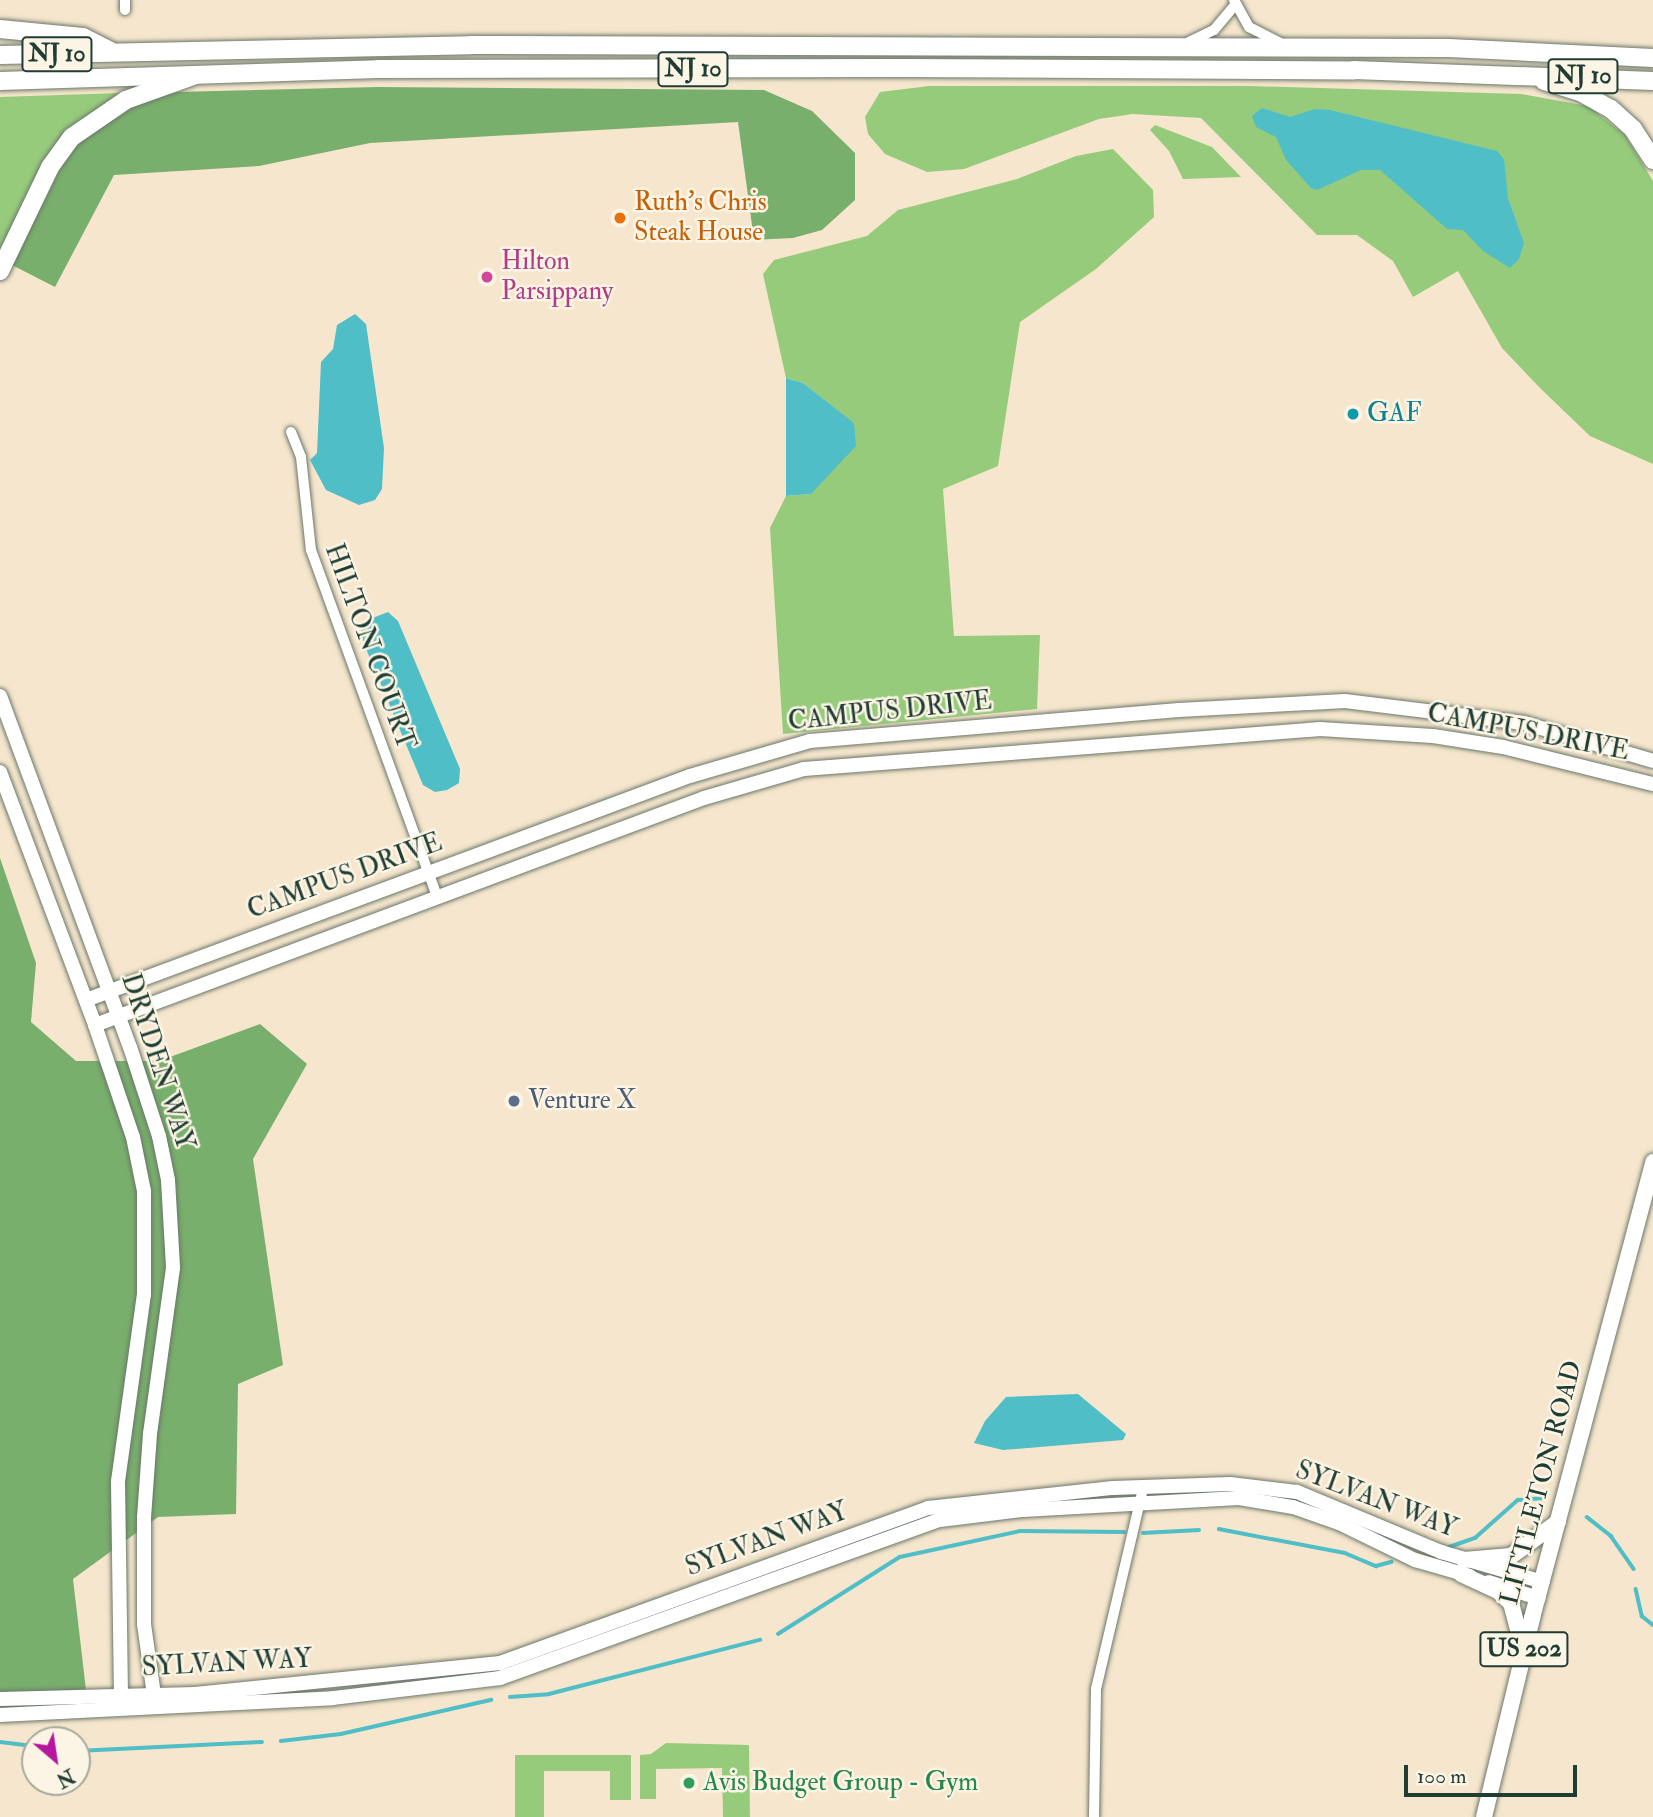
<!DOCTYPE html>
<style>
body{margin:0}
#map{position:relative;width:1653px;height:1817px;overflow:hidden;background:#f6e6cd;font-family:"IM FELL Double Pica",serif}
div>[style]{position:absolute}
.green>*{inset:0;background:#97cb7c}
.forest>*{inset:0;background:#79af6c}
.water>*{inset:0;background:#50bec6}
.stream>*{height:3.5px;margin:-1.75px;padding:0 1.75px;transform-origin:1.75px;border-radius:1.75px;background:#50bec6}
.roads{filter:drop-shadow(0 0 2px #6a786a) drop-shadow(0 0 2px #6a786a)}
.street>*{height:10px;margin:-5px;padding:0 5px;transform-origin:5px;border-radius:5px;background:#fff}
.secondary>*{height:14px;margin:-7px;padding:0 7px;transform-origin:7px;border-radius:7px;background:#fff}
.primary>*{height:16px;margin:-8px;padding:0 8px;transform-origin:8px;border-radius:8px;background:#fff}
.highway>*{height:18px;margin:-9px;padding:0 9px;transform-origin:9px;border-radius:9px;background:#fff}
.dots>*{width:19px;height:19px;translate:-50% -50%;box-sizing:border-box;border:4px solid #fcf5e5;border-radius:50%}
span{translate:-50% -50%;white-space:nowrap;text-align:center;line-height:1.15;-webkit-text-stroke:5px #fcf5e5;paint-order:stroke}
.shield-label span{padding:2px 5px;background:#fcf5e5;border:2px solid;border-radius:5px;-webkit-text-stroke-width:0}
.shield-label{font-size:24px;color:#1f3d34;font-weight:700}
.food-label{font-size:26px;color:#c56008}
.left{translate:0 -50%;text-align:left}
.hotel-label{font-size:26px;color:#b23c85}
.culture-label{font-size:26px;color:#0d838f}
.street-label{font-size:26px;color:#1f3d34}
.service-label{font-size:26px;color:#4e5e75}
.leisure-label{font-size:26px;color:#27864d}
.north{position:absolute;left:21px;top:1726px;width:70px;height:70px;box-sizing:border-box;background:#fcf5e5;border:2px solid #a4ab9e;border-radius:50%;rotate:151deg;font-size:19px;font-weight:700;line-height:28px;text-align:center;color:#1f3d34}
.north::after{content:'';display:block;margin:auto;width:24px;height:32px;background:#b5179e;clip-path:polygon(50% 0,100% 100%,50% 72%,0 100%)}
.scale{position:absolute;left:1404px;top:1765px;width:173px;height:32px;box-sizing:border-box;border:4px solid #1f3d34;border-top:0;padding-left:9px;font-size:21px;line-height:24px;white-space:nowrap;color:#1f3d34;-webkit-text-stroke:5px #fcf5e5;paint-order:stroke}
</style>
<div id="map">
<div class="green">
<i style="clip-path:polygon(929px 86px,1250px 86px,1521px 94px,1588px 106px,1625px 135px,1653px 181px,1653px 464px,1590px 436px,1540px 388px,1502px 348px,1458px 271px,1413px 297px,1393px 261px,1357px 235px,1317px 235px,1201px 118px,1133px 114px,1099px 119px,964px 169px,927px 172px,885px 154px,868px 134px,865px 117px,880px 92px)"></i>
<i style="clip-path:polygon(121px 93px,65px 134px,0 257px,0 97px)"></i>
<i style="clip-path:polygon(1155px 125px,1212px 147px,1241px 177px,1183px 179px,1169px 151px,1150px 130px)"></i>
<i style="clip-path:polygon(1113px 149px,1153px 190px,1154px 217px,1096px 269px,1020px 322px,998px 466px,943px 489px,954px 636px,1040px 635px,1037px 709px,783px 734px,770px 528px,786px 496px,811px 494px,853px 423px,803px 383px,786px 378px,763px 274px,774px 260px,867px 236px,898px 210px,1017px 179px,1076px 156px)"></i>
<i style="clip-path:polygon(666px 1743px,749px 1745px,750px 1817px,723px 1817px,722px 1768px,656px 1769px,656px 1799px,640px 1799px,640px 1755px,651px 1754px)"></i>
<i style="clip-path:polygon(515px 1755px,631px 1755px,631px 1800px,610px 1800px,610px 1771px,544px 1771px,544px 1817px,515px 1817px)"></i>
</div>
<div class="forest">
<i style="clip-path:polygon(378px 87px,764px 90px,812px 111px,855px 153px,855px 200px,822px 230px,793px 238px,754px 240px,738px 122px,370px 143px,259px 166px,114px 175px,55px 287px,12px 265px,68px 153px,99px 122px,137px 101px,177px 92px)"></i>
<i style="clip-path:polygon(0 858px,36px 963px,31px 1022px,76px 1061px,159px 1061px,260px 1024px,307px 1064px,253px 1159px,283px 1365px,238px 1384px,236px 1514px,158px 1517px,73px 1579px,86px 1690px,0 1693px)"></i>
</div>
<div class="water">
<i style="clip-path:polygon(1262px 108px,1290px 117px,1315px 109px,1330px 110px,1497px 151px,1504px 159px,1508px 198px,1524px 243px,1519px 259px,1510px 268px,1483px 251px,1463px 230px,1447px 229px,1380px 170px,1361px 170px,1317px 190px,1311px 188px,1286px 160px,1276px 137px,1256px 127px,1252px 116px)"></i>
<i style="clip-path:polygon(355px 314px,366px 324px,384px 448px,382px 489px,375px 500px,359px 505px,326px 490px,310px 460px,317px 453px,321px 362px,333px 349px,337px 325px)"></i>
<i style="clip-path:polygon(786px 378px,803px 383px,854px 423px,856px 446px,811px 494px,786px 496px)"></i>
<i style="clip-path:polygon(388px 612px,398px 621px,460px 769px,459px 783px,447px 790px,435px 792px,423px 785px,364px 644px,361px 631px,365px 621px)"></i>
<i style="clip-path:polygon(1078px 1394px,1126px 1434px,1123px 1440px,1003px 1450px,974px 1443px,985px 1421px,1006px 1397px)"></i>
</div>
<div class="stream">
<i style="left:1587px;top:1517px;width:31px;rotate:38deg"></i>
<i style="left:1611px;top:1536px;width:40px;rotate:55.1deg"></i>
<i style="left:1219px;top:1529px;width:128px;rotate:10.8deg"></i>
<i style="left:1345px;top:1553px;width:34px;rotate:23deg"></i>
<i style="left:1376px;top:1566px;width:16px;rotate:-15deg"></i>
<i style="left:1143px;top:1533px;width:56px;rotate:-3.1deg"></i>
<i style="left:1449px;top:1547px;width:28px;rotate:-19deg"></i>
<i style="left:1475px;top:1538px;width:57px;rotate:-41.5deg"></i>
<i style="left:1518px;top:1500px;width:27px;rotate:-4deg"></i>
<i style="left:1636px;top:1589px;width:28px;rotate:77deg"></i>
<i style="left:1642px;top:1616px;width:14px;rotate:39deg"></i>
<i style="left:778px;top:1634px;width:144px;rotate:-32.3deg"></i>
<i style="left:900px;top:1557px;width:123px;rotate:-12.2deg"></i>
<i style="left:1020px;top:1531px;width:104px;rotate:0.6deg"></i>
<i style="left:510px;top:1697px;width:39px;rotate:-4deg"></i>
<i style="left:549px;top:1694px;width:218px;rotate:-14.4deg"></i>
<i style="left:281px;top:1741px;width:60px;rotate:-6.7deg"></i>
<i style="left:341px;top:1734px;width:154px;rotate:-12.8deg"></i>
<i style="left:0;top:1742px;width:35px;rotate:7deg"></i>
<i style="left:77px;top:1751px;width:185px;rotate:-2.8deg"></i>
</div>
<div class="roads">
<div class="street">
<i style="left:1234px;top:0;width:31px;rotate:61deg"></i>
<i style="left:1249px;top:27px;width:34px;rotate:27deg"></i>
<i style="left:125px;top:10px;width:10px;rotate:-90deg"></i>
<i style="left:1189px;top:42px;width:28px;rotate:-26deg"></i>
<i style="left:1214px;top:30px;width:31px;rotate:-50deg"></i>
<i style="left:291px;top:432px;width:27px;rotate:68deg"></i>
<i style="left:301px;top:457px;width:94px;rotate:83.9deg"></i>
<i style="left:311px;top:550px;width:368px;rotate:70deg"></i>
<i style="left:1094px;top:1817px;width:128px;rotate:-89.1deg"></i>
<i style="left:1096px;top:1689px;width:206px;rotate:-76.8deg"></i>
</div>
<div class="secondary">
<i style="left:0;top:696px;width:374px;rotate:69.7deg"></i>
<i style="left:130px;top:1047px;width:94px;rotate:72deg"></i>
<i style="left:159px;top:1136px;width:45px;rotate:78.4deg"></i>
<i style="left:168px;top:1180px;width:88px;rotate:86.7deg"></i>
<i style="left:173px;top:1268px;width:168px;rotate:97.9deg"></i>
<i style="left:150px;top:1434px;width:84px;rotate:94.1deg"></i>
<i style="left:144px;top:1518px;width:106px;rotate:90deg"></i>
<i style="left:144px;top:1624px;width:79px;rotate:82deg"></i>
<i style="left:0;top:772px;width:270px;rotate:69.4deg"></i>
<i style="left:95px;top:1025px;width:118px;rotate:71.3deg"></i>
<i style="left:133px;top:1137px;width:55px;rotate:78.5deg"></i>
<i style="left:144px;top:1191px;width:103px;rotate:90deg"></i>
<i style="left:144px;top:1294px;width:190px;rotate:97.9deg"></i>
<i style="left:118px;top:1482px;width:221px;rotate:89.2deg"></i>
<i style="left:86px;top:1000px;width:644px;rotate:-20.35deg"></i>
<i style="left:690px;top:776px;width:125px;rotate:-16.3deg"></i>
<i style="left:810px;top:741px;width:370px;rotate:-4.8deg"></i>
<i style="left:1179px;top:710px;width:166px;rotate:-3.1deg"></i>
<i style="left:1345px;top:701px;width:180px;rotate:7deg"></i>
<i style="left:1524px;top:723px;width:134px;rotate:16.4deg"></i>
<i style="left:95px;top:1025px;width:650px;rotate:-20.44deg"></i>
<i style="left:704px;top:798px;width:104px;rotate:-16.2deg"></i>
<i style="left:804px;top:769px;width:518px;rotate:-4.43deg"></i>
<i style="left:1320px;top:729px;width:113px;rotate:3.5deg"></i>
<i style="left:1433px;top:736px;width:71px;rotate:8.9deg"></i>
<i style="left:1503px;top:747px;width:154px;rotate:13.9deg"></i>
<i style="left:1489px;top:1582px;width:52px;rotate:18.1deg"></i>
<i style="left:0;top:1699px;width:195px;rotate:-1.5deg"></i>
<i style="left:195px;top:1694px;width:307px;rotate:-5.8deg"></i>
<i style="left:500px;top:1663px;width:455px;rotate:-19.9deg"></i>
<i style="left:928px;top:1508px;width:186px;rotate:-6.2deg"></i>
<i style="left:1113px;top:1488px;width:117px;rotate:-2deg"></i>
<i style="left:1230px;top:1484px;width:67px;rotate:6.8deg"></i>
<i style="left:1297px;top:1492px;width:156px;rotate:22.6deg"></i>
<i style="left:1441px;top:1552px;width:106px;rotate:16.4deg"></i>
<i style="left:0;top:1715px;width:333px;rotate:-2.9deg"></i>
<i style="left:333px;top:1698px;width:168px;rotate:-6.8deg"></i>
<i style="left:500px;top:1678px;width:468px;rotate:-19.8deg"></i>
<i style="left:940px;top:1520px;width:84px;rotate:-6.9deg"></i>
<i style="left:1023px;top:1510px;width:216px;rotate:-3.2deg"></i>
<i style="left:1239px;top:1498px;width:55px;rotate:9.5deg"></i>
<i style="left:1293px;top:1507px;width:49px;rotate:19.2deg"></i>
<i style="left:1339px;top:1523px;width:85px;rotate:26deg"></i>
<i style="left:1415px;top:1560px;width:57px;rotate:16.2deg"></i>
</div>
<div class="primary">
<i style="left:1464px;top:1560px;width:47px;rotate:-4.9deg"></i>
<i style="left:1511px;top:1556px;width:58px;rotate:-35.9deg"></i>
<i style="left:1461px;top:1574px;width:41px;rotate:24.7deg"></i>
<i style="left:1498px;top:1591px;width:18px;rotate:43deg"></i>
<i style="left:1511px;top:1603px;width:43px;rotate:75.3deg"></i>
<i style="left:1484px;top:1817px;width:205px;rotate:-76.4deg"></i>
<i style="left:1532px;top:1618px;width:472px;rotate:-75.1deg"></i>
</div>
<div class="highway">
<i style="left:0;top:29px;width:83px;rotate:5.5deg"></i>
<i style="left:83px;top:37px;width:31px;rotate:27deg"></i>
<i style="left:0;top:55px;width:470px;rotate:-1.2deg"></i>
<i style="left:470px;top:45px;width:979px;rotate:0.18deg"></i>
<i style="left:1449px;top:48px;width:204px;rotate:2.8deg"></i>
<i style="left:0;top:81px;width:378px;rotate:-1.8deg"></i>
<i style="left:378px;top:69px;width:522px;rotate:-0.11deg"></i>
<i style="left:900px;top:68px;width:454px;rotate:0.3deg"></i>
<i style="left:1354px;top:70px;width:299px;rotate:2.1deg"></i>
<i style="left:1544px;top:81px;width:38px;rotate:17deg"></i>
<i style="left:1580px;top:92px;width:35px;rotate:29deg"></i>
<i style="left:1611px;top:109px;width:30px;rotate:42deg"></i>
<i style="left:1633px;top:129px;width:37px;rotate:57deg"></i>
<i style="left:0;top:271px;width:115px;rotate:-64.3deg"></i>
<i style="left:50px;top:167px;width:37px;rotate:-54deg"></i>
<i style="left:72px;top:137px;width:65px;rotate:-34.4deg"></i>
<i style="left:126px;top:100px;width:71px;rotate:-19.7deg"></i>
</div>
</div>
<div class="dots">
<i style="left:620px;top:218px;background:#e8710a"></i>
<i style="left:487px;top:277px;background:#d1479c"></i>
<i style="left:1353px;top:414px;background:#0f9aa8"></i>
<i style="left:514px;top:1101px;background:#5c6f8a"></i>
<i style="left:689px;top:1783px;background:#2e9e5b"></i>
</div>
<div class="shield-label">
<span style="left:57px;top:54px">NJ 10</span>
<span style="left:693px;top:69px">NJ 10</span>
<span style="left:1583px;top:76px">NJ 10</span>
<span style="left:1524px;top:1649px">US 202</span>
</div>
<div class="food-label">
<span class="left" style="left:634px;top:218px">Ruth's Chris<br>Steak House</span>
</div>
<div class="hotel-label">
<span class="left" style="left:501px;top:277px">Hilton<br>Parsippany</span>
</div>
<div class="culture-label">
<span class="left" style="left:1367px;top:414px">GAF</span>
</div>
<div class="street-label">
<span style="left:369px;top:647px;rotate:70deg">HILTON COURT</span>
<span style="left:890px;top:712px;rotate:-6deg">CAMPUS DRIVE</span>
<span style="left:1528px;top:733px;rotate:11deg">CAMPUS DRIVE</span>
<span style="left:345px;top:877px;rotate:-20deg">CAMPUS DRIVE</span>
<span style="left:157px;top:1062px;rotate:72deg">DRYDEN WAY</span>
<span style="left:1542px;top:1483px;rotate:-75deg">LITTLETON ROAD</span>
<span style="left:1376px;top:1500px;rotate:21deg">SYLVAN WAY</span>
<span style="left:767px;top:1540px;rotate:-20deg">SYLVAN WAY</span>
<span style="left:227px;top:1664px;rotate:-3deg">SYLVAN WAY</span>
</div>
<div class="service-label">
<span class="left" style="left:528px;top:1101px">Venture X</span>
</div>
<div class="leisure-label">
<span class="left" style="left:703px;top:1783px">Avis Budget Group - Gym</span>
</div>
<div class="north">N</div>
<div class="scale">100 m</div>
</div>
